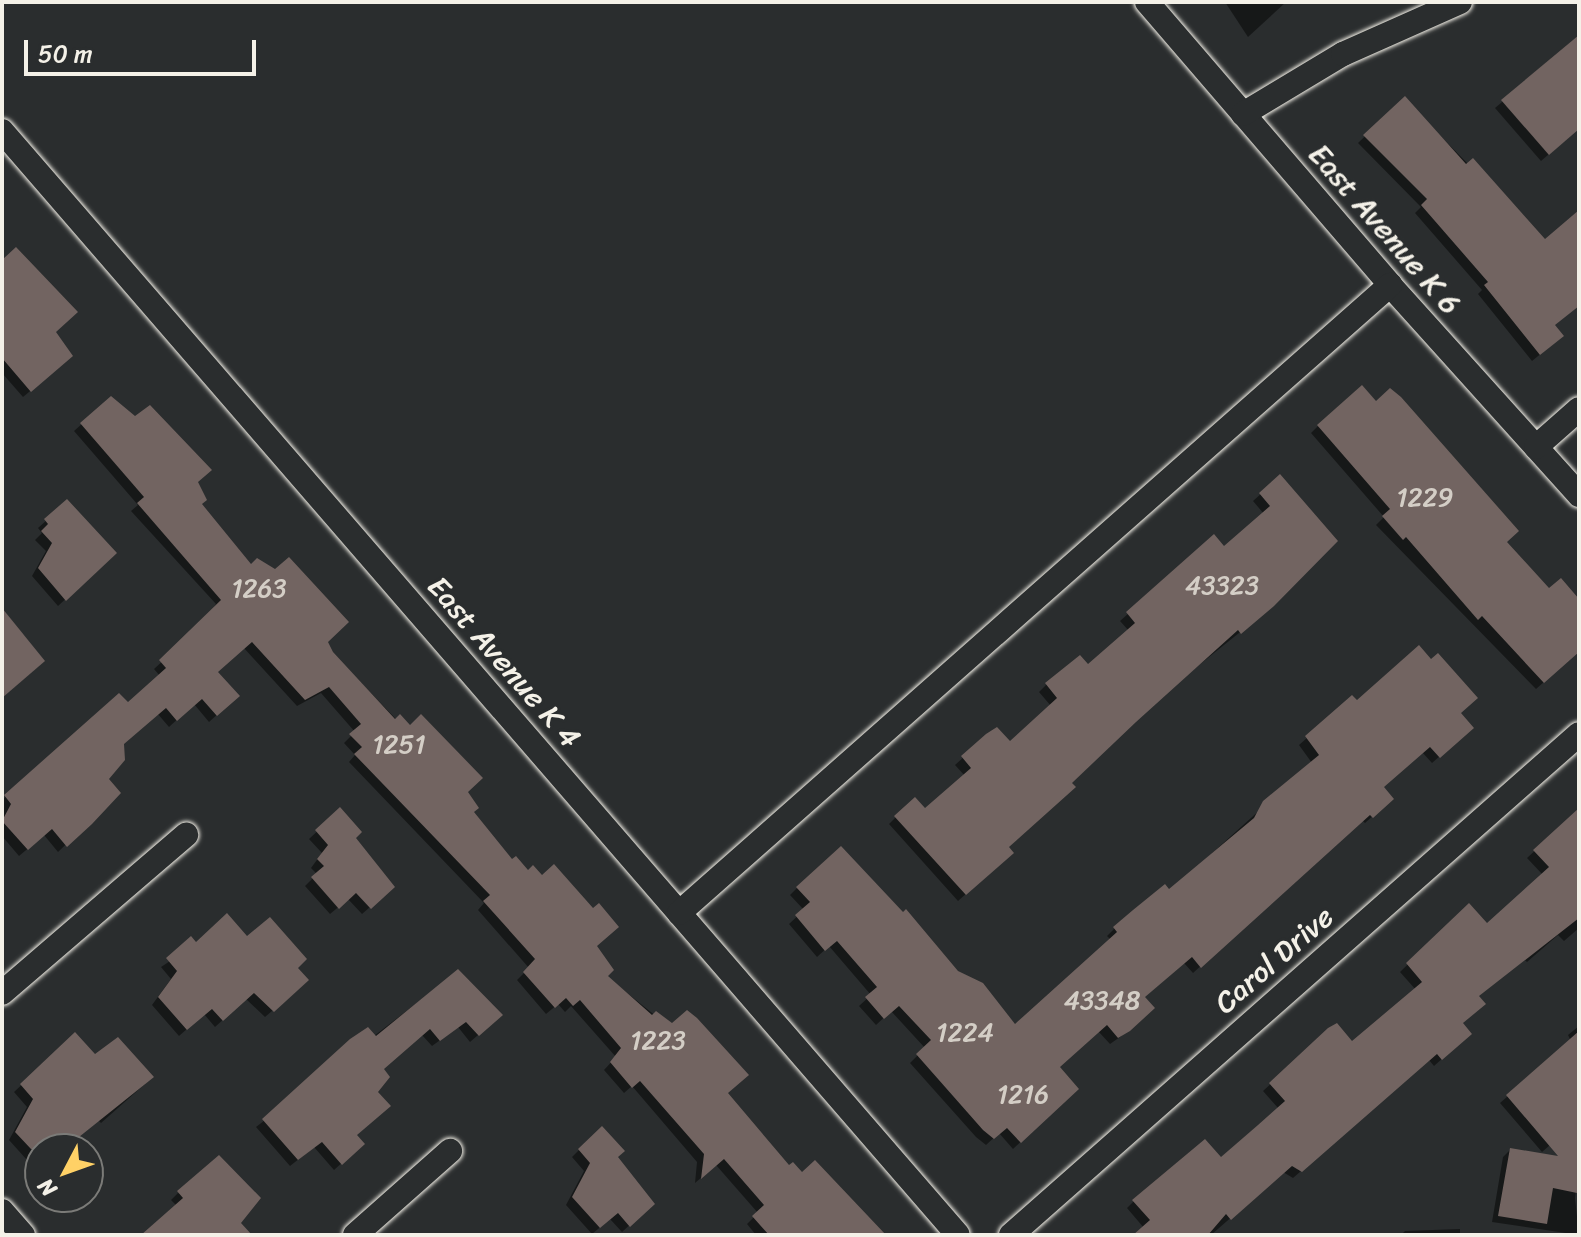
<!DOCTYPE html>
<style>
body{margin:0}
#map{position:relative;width:1581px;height:1237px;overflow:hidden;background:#2a2d2e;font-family:Sriracha,sans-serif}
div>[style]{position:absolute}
.shadow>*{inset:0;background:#0007}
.building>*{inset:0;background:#726461}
.roads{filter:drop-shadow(0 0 2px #f4f1e8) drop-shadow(0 0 2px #f4f1e8)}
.minor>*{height:24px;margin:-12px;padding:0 12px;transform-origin:12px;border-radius:12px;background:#2a2d2e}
span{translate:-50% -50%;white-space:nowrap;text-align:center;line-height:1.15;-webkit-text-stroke:6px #2a2d2e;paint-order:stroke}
.number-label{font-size:26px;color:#d4cec6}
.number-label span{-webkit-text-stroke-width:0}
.street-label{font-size:30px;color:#f4f1e8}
.frame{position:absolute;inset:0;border:4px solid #f4f1e8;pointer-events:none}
.north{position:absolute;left:24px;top:1133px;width:80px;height:80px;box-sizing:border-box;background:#2a2d2e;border:2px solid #7b7b78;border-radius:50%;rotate:229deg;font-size:22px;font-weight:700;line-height:32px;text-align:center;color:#f4f1e8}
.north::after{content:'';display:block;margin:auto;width:28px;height:36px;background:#ffd166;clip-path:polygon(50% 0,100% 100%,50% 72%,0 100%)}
.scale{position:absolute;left:24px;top:40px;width:232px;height:36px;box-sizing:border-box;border:4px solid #f4f1e8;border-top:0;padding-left:10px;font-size:24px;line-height:28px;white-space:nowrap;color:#f4f1e8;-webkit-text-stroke:6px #2a2d2e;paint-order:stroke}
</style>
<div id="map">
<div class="shadow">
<i style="clip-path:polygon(1225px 2px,1286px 2px,1248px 37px)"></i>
<i style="clip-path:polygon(1579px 37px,1579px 128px,1541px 161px,1495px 108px)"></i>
<i style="clip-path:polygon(1404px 99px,1545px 242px,1579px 212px,1579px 305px,1553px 326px,1554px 343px,1532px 361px,1478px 294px,1482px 290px,1415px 213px,1421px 207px,1358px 143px)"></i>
<i style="clip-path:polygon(2px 263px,54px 332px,64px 363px,23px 397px,2px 373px)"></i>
<i style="clip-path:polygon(111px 398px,196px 482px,200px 504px,250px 567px,466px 792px,472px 812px,512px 862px,595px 947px,606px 976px,662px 1021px,789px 1168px,863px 1235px,756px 1235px,747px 1224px,758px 1213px,716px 1165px,695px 1183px,697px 1162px,632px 1086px,624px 1093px,604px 1070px,616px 1057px,571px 1006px,565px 1012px,558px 1004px,546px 1014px,517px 980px,529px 968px,478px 910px,484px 903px,349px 762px,355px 755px,344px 743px,355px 732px,321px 693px,297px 706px,243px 647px,216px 672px,230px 703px,209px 722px,194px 704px,169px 727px,157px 713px,122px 745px,106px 779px,119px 793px,58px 852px,44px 835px,19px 856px,2px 836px,2px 800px,53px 753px,128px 705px,160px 676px,154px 669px,205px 622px,216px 604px,131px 511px,138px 505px,74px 431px)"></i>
<i style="clip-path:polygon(1318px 426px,1504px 542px,1549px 590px,1579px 602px,1579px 651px,1536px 689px,1376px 525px,1384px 517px,1311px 433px)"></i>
<i style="clip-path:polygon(1280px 477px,1264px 613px,1164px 693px,1006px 847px,1004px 860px,958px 901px,889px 824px,896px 817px,924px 811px,965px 776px,955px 765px,987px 736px,1009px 744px,1051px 706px,1039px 692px,1046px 685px,1080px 658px,1088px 667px,1129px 631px,1120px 621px,1214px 537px,1224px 548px,1264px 514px,1253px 501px)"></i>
<i style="clip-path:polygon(67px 502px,115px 553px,58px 606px,32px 576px,46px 551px,35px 540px,42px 533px,38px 528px)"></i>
<i style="clip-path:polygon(1352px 698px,1357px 703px,1459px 713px,1464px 735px,1432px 763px,1422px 752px,1382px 788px,1384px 806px,1365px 823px,1362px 820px,1193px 973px,1184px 963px,1143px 998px,1145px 1015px,1120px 1037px,1110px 1044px,1098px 1031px,1058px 1068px,1077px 1089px,1013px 1149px,999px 1133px,986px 1145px,976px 1137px,910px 1063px,925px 1048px,891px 1011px,876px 1025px,859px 1006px,871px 995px,829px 946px,817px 957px,789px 924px,804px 910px,790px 895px,797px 888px,957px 972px,1015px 1027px,1111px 940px,1107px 936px,1114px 929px,1169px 892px,1312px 763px,1299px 745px)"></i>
<i style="clip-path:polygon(340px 810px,385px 894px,362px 914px,348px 899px,330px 914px,305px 886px,317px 874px,311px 868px,322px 853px,309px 839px)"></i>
<i style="clip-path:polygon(1579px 810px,1579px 928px,1564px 941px,1558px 935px,1527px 962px,1522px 957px,1477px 997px,1461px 1024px,1462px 1041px,1434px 1066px,1429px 1060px,1293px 1178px,1283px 1172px,1211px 1235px,1136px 1235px,1144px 1228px,1127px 1208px,1134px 1201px,1220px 1160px,1279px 1109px,1263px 1091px,1329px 1030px,1352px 1043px,1416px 990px,1400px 972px,1469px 905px,1487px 926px,1543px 875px,1527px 858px)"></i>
<i style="clip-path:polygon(247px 939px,296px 968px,300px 987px,265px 1017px,246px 999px,215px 1027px,204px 1014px,179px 1036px,152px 1005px,171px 979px,161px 967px,196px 944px)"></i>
<i style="clip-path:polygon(457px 972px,493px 1022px,470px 1042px,458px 1027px,432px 1046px,422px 1035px,381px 1070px,355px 1136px,355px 1151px,334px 1170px,314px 1147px,290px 1166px,256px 1127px)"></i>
<i style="clip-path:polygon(1579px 1026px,1579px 1120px,1542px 1152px,1500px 1103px,1571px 1041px,1568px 1035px)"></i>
<i style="clip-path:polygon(75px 1035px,95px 1057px,145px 1084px,101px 1123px,97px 1119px,61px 1149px,40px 1149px,36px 1170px,9px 1140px,27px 1107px,14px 1092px)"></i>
<i style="clip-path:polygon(579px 1150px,616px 1157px,645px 1211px,622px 1232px,610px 1219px,592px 1234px,566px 1205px,584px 1171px,572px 1157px)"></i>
<i style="clip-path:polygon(1510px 1150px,1579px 1161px,1575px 1198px,1579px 1235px,1492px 1222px,1503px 1157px)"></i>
<i style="clip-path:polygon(178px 1193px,239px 1223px,249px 1235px,147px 1235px,177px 1206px,171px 1200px)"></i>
<i style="clip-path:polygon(1460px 1229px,1460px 1235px,1401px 1235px,1405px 1231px)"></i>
</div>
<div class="building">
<i style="clip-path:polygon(1579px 35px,1579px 129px,1549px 155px,1501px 100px)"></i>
<i style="clip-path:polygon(1405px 96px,1466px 164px,1473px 158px,1545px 239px,1579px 210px,1579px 306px,1555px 325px,1564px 336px,1540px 355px,1484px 285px,1488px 282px,1421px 205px,1427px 199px,1363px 135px)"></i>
<i style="clip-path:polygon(16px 247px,78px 312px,56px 332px,73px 356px,31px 392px,2px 358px,2px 260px)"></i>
<i style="clip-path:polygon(1362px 385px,1376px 401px,1390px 388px,1401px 397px,1519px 531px,1507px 542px,1549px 588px,1561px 578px,1579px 599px,1579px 652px,1544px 683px,1482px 616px,1478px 620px,1406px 537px,1403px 540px,1382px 516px,1390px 509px,1317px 425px)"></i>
<i style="clip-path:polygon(111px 396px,135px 416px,150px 405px,212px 470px,198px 482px,207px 500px,202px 504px,251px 564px,257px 558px,275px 569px,289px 557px,349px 622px,328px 642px,333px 652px,395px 719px,400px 714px,410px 725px,421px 714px,483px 778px,468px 792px,479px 808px,474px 812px,512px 859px,516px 856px,528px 870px,533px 865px,542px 875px,554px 864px,593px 908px,599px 903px,619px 927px,597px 946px,614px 970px,608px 976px,652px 1015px,656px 1011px,672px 1023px,687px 1010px,697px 1018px,749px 1075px,728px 1093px,789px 1165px,793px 1162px,802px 1172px,815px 1160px,886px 1235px,769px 1235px,752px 1216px,764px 1205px,724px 1159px,701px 1179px,704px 1154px,640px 1081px,632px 1088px,610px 1062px,621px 1048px,580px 1000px,573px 1006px,566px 998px,555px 1008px,523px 972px,535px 959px,483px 901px,490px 895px,354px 754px,362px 747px,349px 734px,361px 724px,329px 687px,305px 700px,252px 642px,218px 672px,240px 696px,217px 716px,202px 699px,177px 721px,166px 708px,124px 744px,125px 760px,109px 779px,121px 793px,92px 824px,67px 847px,52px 829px,28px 850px,2px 821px,11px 804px,4px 795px,119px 693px,128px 702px,166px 668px,159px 660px,221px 600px,137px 503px,144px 497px,80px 423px)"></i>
<i style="clip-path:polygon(1280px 474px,1338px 541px,1274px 606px,1241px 634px,1238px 630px,1136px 722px,1072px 783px,1076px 787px,1009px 847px,1014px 853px,966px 895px,894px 816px,915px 797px,925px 808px,971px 768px,961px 756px,986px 734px,997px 727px,1010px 741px,1057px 698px,1045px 683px,1080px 655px,1088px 664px,1135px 623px,1126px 612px,1214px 534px,1224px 546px,1270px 506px,1259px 493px)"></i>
<i style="clip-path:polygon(67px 499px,117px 553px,66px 601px,38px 568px,52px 543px,41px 531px,48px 524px,44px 519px)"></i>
<i style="clip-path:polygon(2px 608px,45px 661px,2px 698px)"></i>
<i style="clip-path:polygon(1419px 645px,1431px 659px,1438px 653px,1478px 698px,1461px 713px,1474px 728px,1440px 758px,1430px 747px,1384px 787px,1394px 799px,1373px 818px,1370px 815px,1201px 968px,1192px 957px,1145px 997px,1155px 1008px,1130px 1031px,1118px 1038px,1107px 1025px,1060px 1067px,1079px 1089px,1021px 1143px,1007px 1128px,994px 1139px,983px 1130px,916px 1054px,931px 1040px,899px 1006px,884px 1019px,865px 997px,877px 987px,837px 941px,825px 951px,795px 915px,810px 902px,796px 887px,841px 846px,903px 912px,906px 909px,958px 971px,983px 983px,1015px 1024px,1117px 932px,1113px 927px,1133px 910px,1165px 884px,1169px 889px,1254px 818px,1263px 801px,1319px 755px,1305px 736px,1352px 695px,1357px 700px)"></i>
<i style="clip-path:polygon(340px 807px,362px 832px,356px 838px,395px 887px,371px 909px,356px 893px,339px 909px,311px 877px,324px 866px,317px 859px,328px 845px,315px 830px)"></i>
<i style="clip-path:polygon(1579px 808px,1579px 918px,1479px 996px,1486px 1004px,1463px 1023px,1472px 1034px,1442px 1060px,1437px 1054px,1302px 1172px,1292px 1166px,1231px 1220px,1226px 1214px,1208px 1235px,1133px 1235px,1150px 1220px,1132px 1200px,1205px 1139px,1221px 1157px,1258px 1125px,1285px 1101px,1269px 1083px,1328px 1028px,1337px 1023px,1352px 1041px,1422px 982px,1406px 963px,1469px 903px,1487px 923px,1549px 867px,1533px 850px)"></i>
<i style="clip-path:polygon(227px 913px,247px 936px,270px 917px,307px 959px,298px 968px,309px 980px,274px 1012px,254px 993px,223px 1021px,212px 1009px,187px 1030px,158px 997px,177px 971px,166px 958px,191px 936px,196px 942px)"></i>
<i style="clip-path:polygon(458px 969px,503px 1015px,479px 1036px,466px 1022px,440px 1041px,430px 1029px,384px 1069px,390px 1077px,378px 1092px,391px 1106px,357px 1135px,365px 1144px,342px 1165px,322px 1142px,298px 1160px,262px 1119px,350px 1039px,368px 1027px,376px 1036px)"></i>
<i style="clip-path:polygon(1579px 1031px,1577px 1193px,1553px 1188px,1547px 1224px,1498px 1216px,1510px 1148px,1558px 1156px,1506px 1095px)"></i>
<i style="clip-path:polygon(75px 1032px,95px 1054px,118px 1037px,154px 1077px,64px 1149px,31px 1149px,15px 1132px,33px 1099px,20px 1084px)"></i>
<i style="clip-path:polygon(602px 1126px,625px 1151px,618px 1157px,655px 1204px,630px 1227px,618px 1213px,600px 1228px,572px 1197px,590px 1163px,578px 1149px)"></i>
<i style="clip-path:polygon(219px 1155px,261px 1198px,241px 1223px,252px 1235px,141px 1235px,183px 1198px,177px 1191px)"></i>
</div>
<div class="roads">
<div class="minor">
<i style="left:1147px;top:2px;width:373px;rotate:49.3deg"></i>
<i style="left:1390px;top:285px;width:283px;rotate:48deg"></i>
<i style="left:1243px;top:114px;width:117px;rotate:-31deg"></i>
<i style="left:1343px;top:54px;width:128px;rotate:-24deg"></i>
<i style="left:2px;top:131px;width:1460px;rotate:49.11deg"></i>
<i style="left:1536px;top:447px;width:57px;rotate:-41.5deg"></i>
<i style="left:679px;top:913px;width:949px;rotate:-41.45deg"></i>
<i style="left:2px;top:993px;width:243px;rotate:-40.7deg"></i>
<i style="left:2px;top:1211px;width:32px;rotate:49deg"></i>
<i style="left:355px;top:1235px;width:127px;rotate:-41.5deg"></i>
<i style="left:1011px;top:1235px;width:757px;rotate:-41.41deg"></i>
</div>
</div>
<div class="number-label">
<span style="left:1425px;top:498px">1229</span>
<span style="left:1222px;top:586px">43323</span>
<span style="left:259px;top:589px">1263</span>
<span style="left:399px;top:745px">1251</span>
<span style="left:1102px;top:1001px">43348</span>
<span style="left:965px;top:1033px">1224</span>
<span style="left:658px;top:1041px">1223</span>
<span style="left:1023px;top:1095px">1216</span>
</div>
<div class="street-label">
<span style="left:1385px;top:229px;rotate:49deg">East Avenue K 6</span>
<span style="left:504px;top:662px;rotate:49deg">East Avenue K 4</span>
<span style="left:1274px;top:960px;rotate:-41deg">Carol Drive</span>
</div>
<div class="frame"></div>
<div class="north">N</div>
<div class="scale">50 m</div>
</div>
